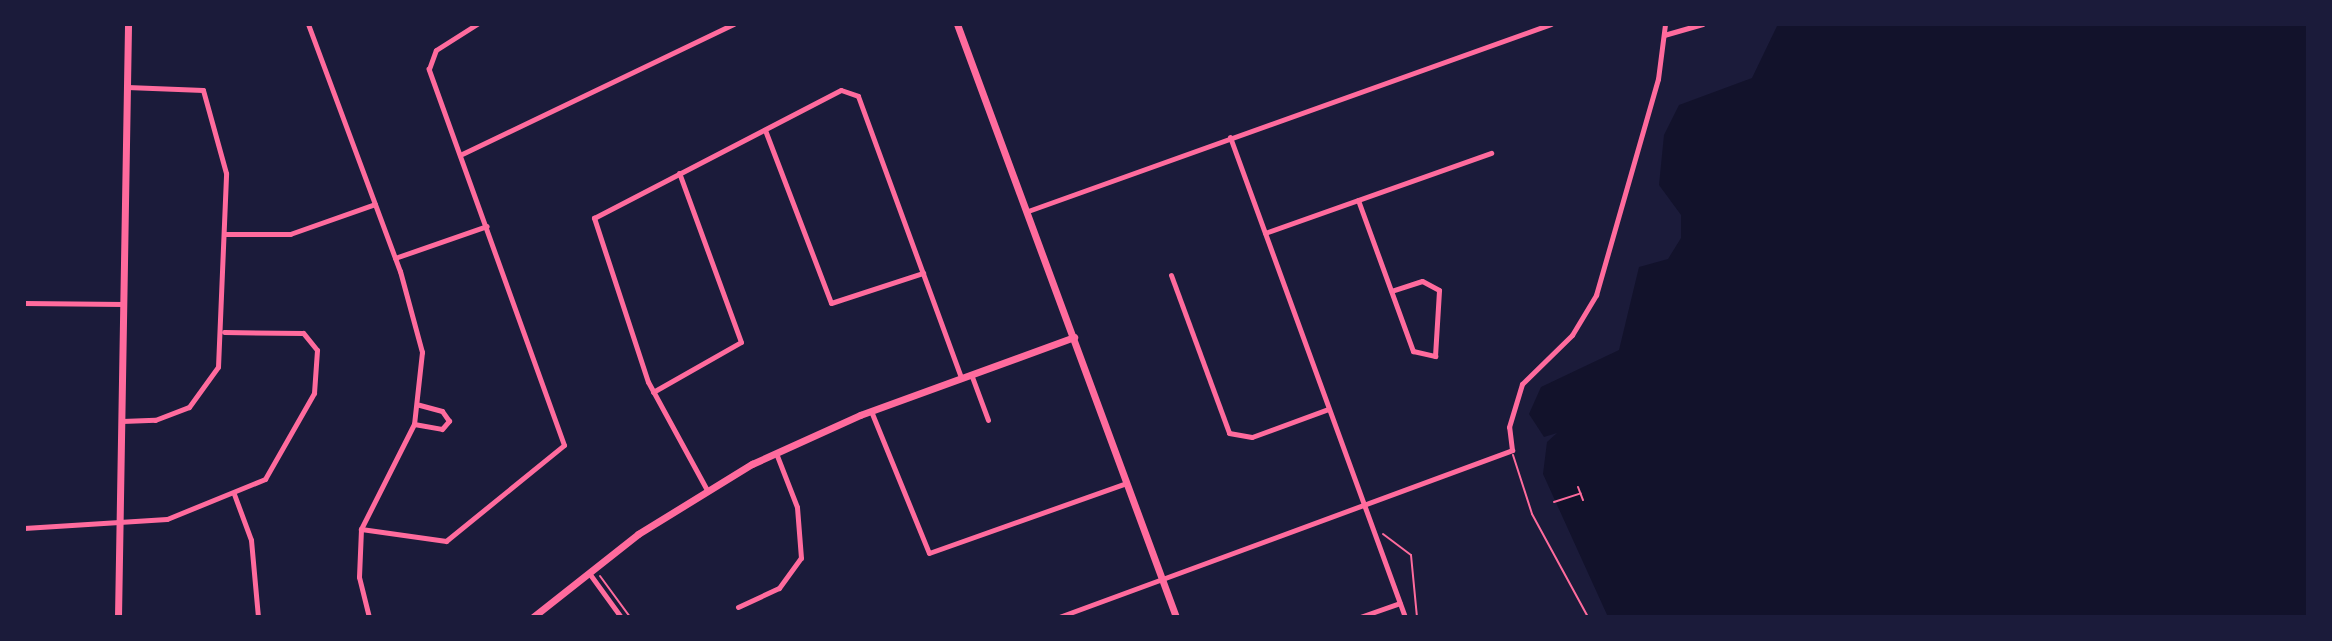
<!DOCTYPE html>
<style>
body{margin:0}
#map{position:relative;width:2332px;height:641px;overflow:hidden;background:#1b1b3a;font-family:Inter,sans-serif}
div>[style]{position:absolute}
.water>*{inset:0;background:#12122b}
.path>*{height:2px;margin:-1px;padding:0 1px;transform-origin:1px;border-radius:1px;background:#ff6b9d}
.minor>*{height:5px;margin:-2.5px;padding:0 2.5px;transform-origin:2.5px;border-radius:2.5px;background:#ff6b9d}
.tertiary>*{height:7px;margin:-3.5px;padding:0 3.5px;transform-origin:3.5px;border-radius:3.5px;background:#ff6b9d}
span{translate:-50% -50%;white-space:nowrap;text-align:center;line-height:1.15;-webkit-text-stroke:6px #1b1b3a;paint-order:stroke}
.frame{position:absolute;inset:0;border:26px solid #1b1b3a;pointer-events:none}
</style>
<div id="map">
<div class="water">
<i style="clip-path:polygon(1778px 24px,2308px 24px,2308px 617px,1608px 617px,1543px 474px,1547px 442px,1557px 433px,1544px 437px,1529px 414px,1541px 387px,1619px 350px,1639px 267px,1668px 259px,1681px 238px,1681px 215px,1659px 185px,1664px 135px,1679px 105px,1752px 78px)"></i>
</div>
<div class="path">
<i style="left:1513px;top:455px;width:62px;rotate:72.1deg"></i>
<i style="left:1532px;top:514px;width:117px;rotate:61.5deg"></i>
<i style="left:1578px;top:487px;width:14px;rotate:69deg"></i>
<i style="left:1554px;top:502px;width:28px;rotate:-18deg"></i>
<i style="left:1383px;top:534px;width:35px;rotate:37deg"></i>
<i style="left:1411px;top:555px;width:62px;rotate:84.5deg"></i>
<i style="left:600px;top:576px;width:51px;rotate:53.8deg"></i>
</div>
<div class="minor">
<i style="left:308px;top:24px;width:264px;rotate:69.6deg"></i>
<i style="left:400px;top:271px;width:84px;rotate:74.8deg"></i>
<i style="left:422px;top:352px;width:72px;rotate:96.3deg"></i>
<i style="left:414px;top:424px;width:118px;rotate:116.8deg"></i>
<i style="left:361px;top:529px;width:48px;rotate:92.4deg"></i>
<i style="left:359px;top:577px;width:41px;rotate:76deg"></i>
<i style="left:1664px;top:35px;width:40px;rotate:-16deg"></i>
<i style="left:765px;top:130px;width:185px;rotate:69.1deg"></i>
<i style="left:831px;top:303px;width:97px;rotate:-18.1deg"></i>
<i style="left:1230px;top:137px;width:511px;rotate:69.97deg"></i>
<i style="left:462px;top:154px;width:301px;rotate:-25.6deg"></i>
<i style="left:1358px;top:200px;width:161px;rotate:70deg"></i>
<i style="left:1413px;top:351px;width:23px;rotate:13deg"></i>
<i style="left:1435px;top:356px;width:66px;rotate:-86.5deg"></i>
<i style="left:1439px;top:290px;width:19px;rotate:-152deg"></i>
<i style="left:1422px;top:281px;width:32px;rotate:162deg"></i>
<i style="left:1028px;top:211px;width:555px;rotate:-19.67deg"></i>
<i style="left:1265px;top:233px;width:240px;rotate:-19.5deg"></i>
<i style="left:225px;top:234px;width:65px"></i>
<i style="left:290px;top:234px;width:90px;rotate:-19.4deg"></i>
<i style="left:395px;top:258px;width:97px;rotate:-19.2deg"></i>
<i style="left:1171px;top:275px;width:168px;rotate:69.8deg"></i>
<i style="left:1229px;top:433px;width:23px;rotate:10deg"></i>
<i style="left:1252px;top:437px;width:81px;rotate:-20.2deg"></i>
<i style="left:24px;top:303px;width:99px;rotate:0.6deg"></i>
<i style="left:971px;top:374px;width:49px;rotate:69.7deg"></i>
<i style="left:653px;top:392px;width:101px;rotate:-29.6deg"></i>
<i style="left:741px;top:342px;width:180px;rotate:-110.1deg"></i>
<i style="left:871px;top:411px;width:153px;rotate:67.8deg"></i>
<i style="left:929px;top:553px;width:210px;rotate:-19.5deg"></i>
<i style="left:122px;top:421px;width:33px;rotate:-2deg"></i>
<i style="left:155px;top:420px;width:36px;rotate:-21deg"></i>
<i style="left:189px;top:407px;width:49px;rotate:-54.1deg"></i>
<i style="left:218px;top:367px;width:194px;rotate:-87.6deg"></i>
<i style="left:226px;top:173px;width:86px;rotate:-105.5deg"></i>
<i style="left:203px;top:90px;width:76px;rotate:-177.7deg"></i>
<i style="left:414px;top:424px;width:28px;rotate:10deg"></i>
<i style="left:442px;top:429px;width:11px;rotate:-49deg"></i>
<i style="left:449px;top:421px;width:12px;rotate:-125deg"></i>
<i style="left:442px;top:411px;width:24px;rotate:-165deg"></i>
<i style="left:707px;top:490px;width:123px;rotate:-118.6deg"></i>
<i style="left:648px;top:382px;width:173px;rotate:-108.2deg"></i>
<i style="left:594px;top:218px;width:278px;rotate:-27.4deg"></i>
<i style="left:841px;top:90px;width:18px;rotate:19deg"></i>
<i style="left:858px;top:96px;width:300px;rotate:69.9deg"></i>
<i style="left:234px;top:494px;width:49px;rotate:69.7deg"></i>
<i style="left:251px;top:540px;width:77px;rotate:84.8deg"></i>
<i style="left:24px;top:528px;width:143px;rotate:-3.6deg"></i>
<i style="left:167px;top:519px;width:106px;rotate:-22.2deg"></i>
<i style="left:265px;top:479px;width:99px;rotate:-60.3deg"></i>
<i style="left:314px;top:393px;width:43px;rotate:-86deg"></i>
<i style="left:317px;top:350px;width:22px;rotate:-129deg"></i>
<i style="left:303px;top:333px;width:79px;rotate:-179.3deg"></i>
<i style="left:361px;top:529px;width:86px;rotate:8deg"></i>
<i style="left:446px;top:541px;width:152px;rotate:-39.1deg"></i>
<i style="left:564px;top:445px;width:400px;rotate:-109.8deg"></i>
<i style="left:429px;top:69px;width:20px;rotate:-70deg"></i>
<i style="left:436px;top:50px;width:49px;rotate:-32.4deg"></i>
<i style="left:589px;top:573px;width:54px;rotate:54deg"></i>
<i style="left:738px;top:607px;width:45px;rotate:-24.9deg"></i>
<i style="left:779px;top:588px;width:37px;rotate:-54deg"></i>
<i style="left:801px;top:558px;width:51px;rotate:-94.5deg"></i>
<i style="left:797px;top:507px;width:58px;rotate:-111.3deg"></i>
<i style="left:1059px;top:617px;width:483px;rotate:-20.2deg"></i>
<i style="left:1512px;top:450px;width:23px;rotate:-97deg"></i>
<i style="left:1509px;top:427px;width:45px;rotate:-73.2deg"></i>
<i style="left:1522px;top:384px;width:70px;rotate:-44.4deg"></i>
<i style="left:1572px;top:335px;width:47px;rotate:-59deg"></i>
<i style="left:1596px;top:295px;width:225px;rotate:-74deg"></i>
<i style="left:1658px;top:79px;width:55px;rotate:-82.7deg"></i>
<i style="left:1360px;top:617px;width:42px;rotate:-19.3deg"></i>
</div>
<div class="tertiary">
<i style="left:957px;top:24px;width:632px;rotate:69.73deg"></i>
<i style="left:118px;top:617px;width:593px;rotate:-89.03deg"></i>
<i style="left:533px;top:617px;width:134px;rotate:-38.3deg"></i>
<i style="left:638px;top:534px;width:134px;rotate:-31.6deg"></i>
<i style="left:752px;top:464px;width:119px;rotate:-24.4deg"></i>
<i style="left:860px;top:415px;width:228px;rotate:-20deg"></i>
</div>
<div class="frame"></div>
</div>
